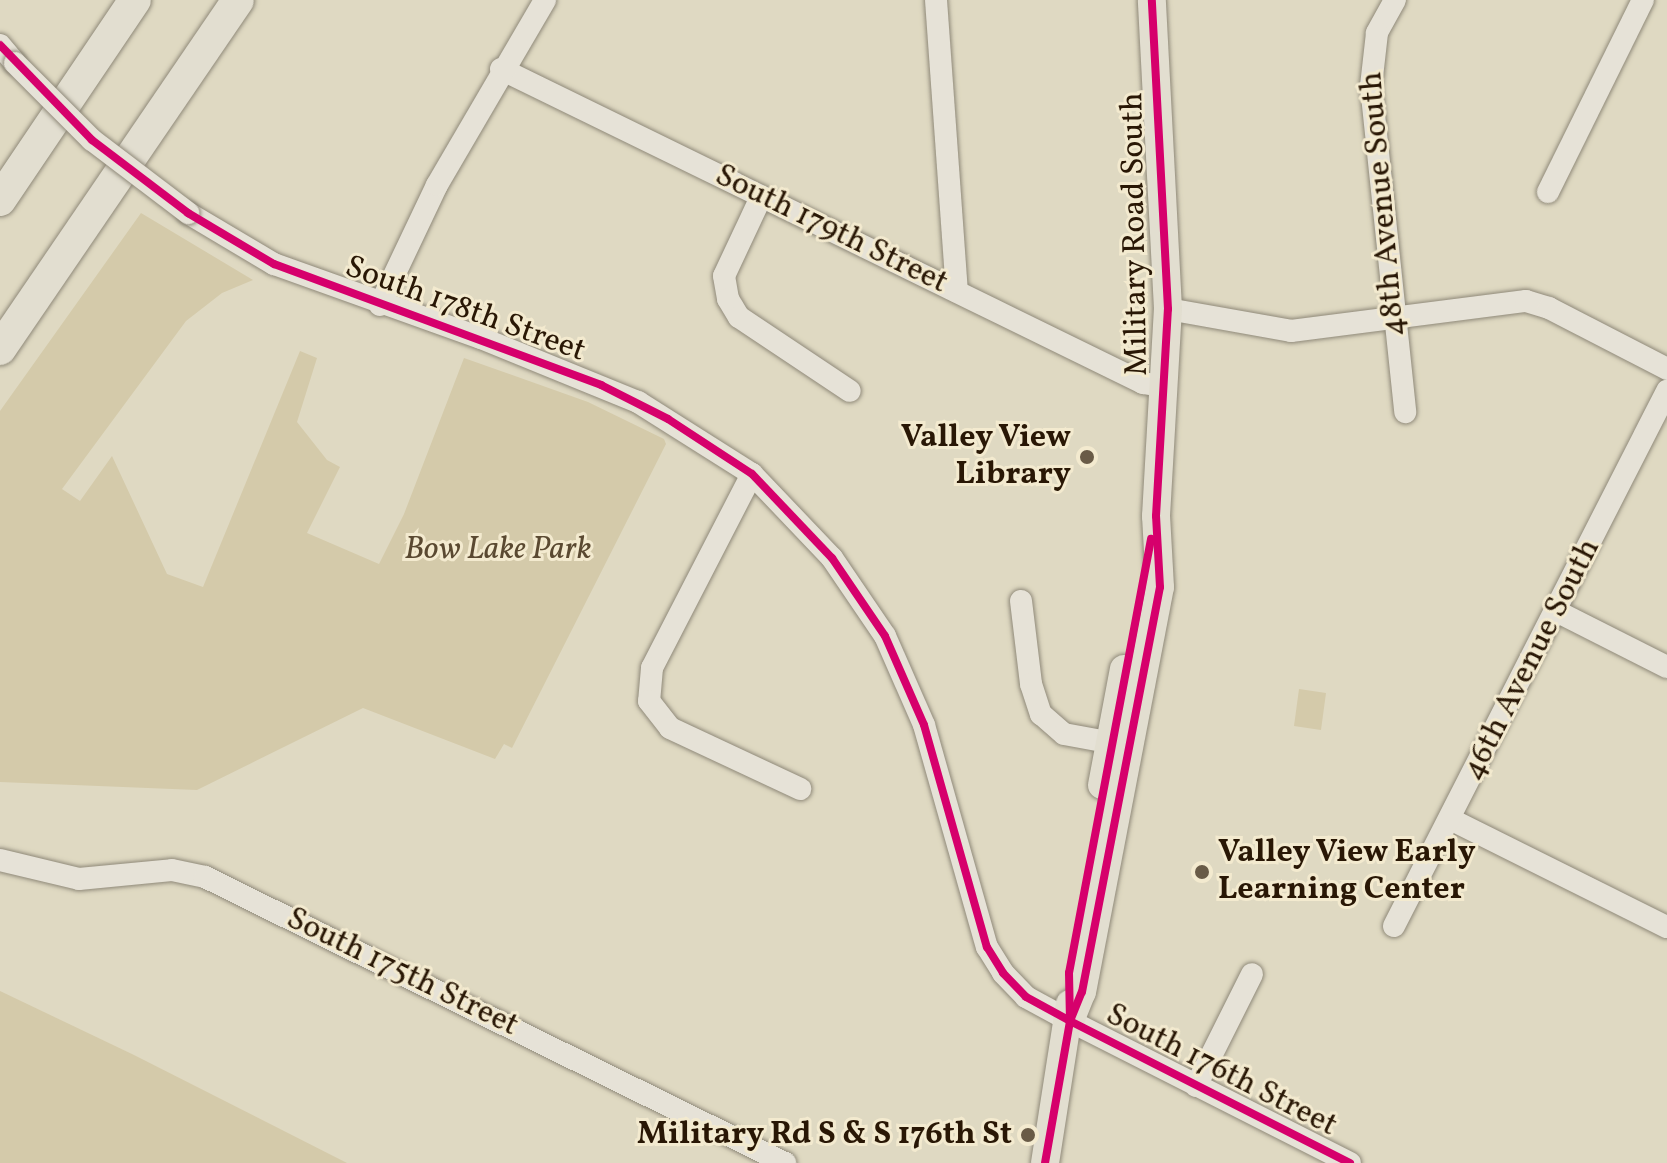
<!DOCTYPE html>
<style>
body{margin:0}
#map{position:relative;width:1667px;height:1163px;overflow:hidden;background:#dfd9c2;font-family:Vollkorn,serif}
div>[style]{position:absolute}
.green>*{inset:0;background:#d4caaa}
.roads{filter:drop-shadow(0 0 2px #8f8979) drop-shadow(0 0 2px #8f8979)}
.minor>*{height:22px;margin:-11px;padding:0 11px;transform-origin:11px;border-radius:11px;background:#e6e2d7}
.major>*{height:28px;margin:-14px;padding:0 14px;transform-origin:14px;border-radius:14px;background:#e2ded0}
.highway>*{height:32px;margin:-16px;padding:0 16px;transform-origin:16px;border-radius:16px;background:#e2ded0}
.bridges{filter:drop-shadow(0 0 2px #8f8979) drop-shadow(0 0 2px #8f8979)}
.minor-bridge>*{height:22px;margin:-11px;padding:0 11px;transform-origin:11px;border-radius:11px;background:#e6e2d7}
.cycleway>*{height:8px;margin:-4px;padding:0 4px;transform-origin:4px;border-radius:4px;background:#d6006c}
.dots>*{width:22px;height:22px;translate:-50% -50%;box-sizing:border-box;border:4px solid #f3eacf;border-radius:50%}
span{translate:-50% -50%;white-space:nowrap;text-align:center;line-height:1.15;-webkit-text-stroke:6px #f3eacf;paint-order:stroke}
.street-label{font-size:32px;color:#291705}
.poi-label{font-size:32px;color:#291705;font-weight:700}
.right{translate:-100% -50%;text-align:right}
.left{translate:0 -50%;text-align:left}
.park-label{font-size:32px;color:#5a4931;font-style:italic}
</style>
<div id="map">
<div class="green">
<i style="clip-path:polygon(141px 213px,253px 280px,222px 293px,186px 321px,62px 489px,80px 501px,112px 456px,167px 574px,203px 587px,300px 351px,317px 358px,297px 422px,327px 460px,340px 467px,307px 533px,379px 564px,404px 514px,464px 358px,588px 402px,664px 439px,666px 444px,512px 748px,504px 744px,495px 759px,363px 708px,197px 790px,0 782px,0 411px)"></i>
<i style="clip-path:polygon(1299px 689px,1326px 693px,1321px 730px,1294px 726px)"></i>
<i style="clip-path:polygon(0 991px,134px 1055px,347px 1163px,0 1163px)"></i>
</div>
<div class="roads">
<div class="minor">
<i style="left:936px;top:0;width:292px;rotate:85.9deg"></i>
<i style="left:1395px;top:0;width:38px;rotate:119deg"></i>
<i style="left:1377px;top:33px;width:53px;rotate:96.5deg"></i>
<i style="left:1371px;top:86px;width:328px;rotate:84deg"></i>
<i style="left:0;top:45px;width:23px;rotate:50deg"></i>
<i style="left:501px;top:69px;width:715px;rotate:26.06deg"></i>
<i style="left:1143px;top:383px;width:20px;rotate:9deg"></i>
<i style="left:1548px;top:192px;width:214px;rotate:-63.7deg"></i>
<i style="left:761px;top:197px;width:87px;rotate:115.1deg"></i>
<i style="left:724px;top:276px;width:23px;rotate:80deg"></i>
<i style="left:728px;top:299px;width:21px;rotate:59deg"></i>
<i style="left:739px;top:317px;width:133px;rotate:33.7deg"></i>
<i style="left:188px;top:213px;width:100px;rotate:30.7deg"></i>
<i style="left:274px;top:264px;width:220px;rotate:19.7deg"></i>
<i style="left:481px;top:338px;width:170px;rotate:22.2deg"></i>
<i style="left:638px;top:402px;width:135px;rotate:32.3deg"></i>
<i style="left:752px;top:474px;width:116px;rotate:46.4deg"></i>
<i style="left:832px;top:558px;width:94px;rotate:55.8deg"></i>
<i style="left:885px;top:636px;width:97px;rotate:66.3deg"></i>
<i style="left:924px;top:725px;width:231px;rotate:74.2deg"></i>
<i style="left:987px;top:947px;width:31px;rotate:58deg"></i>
<i style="left:1003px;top:973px;width:33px;rotate:46deg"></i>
<i style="left:1026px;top:997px;width:50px;rotate:28.6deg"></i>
<i style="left:1070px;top:1021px;width:314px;rotate:26.9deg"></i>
<i style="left:380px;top:305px;width:133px;rotate:-64.6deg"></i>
<i style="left:437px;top:185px;width:214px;rotate:-59.7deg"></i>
<i style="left:1168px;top:309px;width:125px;rotate:10.1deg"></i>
<i style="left:1291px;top:331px;width:237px;rotate:-7.3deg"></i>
<i style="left:1526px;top:301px;width:24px;rotate:17deg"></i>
<i style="left:1549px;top:308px;width:133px;rotate:27.3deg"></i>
<i style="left:752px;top:474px;width:218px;rotate:117.3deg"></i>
<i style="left:652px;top:668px;width:33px;rotate:95deg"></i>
<i style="left:649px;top:701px;width:34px;rotate:52deg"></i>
<i style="left:670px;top:728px;width:144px;rotate:25.1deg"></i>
<i style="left:1021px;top:601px;width:84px;rotate:83.1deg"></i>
<i style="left:1031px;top:684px;width:32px;rotate:72deg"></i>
<i style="left:1041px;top:714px;width:30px;rotate:41deg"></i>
<i style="left:1064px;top:734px;width:61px;rotate:10.4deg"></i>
<i style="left:1556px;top:611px;width:124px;rotate:26.8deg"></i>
<i style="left:1452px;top:820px;width:240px;rotate:26.5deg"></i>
<i style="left:0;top:860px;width:81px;rotate:13.5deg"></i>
<i style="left:79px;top:879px;width:93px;rotate:-5.5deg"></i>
<i style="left:172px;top:870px;width:34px;rotate:12deg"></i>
<i style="left:205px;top:877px;width:647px;rotate:26.25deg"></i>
<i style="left:1394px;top:926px;width:601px;rotate:-62.97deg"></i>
<i style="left:1196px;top:1086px;width:125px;rotate:-63.4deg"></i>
</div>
<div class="major">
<i style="left:1102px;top:785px;width:118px;rotate:-79.3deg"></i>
<i style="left:1070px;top:1021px;width:31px;rotate:-68deg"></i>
<i style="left:1082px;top:992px;width:412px;rotate:-79.1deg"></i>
<i style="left:1160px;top:587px;width:71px;rotate:-93.2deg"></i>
<i style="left:1156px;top:516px;width:207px;rotate:-86.7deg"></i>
<i style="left:1168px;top:309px;width:309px;rotate:-93deg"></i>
<i style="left:1045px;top:1163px;width:161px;rotate:-81.1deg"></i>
</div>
<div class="highway">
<i style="left:0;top:200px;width:241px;rotate:-56deg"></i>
<i style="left:0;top:349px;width:422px;rotate:-55.7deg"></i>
</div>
</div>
<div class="bridges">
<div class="minor-bridge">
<i style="left:15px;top:63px;width:109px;rotate:45deg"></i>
<i style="left:92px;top:140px;width:121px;rotate:37.2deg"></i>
</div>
</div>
<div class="cycleway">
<i style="left:0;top:45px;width:132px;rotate:45.9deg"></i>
<i style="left:92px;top:140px;width:121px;rotate:37.2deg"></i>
<i style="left:188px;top:213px;width:100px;rotate:30.7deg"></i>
<i style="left:274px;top:264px;width:349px;rotate:20.3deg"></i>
<i style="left:601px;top:385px;width:75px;rotate:26.9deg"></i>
<i style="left:668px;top:419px;width:100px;rotate:33.2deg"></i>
<i style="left:752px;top:474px;width:116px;rotate:46.4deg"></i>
<i style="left:832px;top:558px;width:94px;rotate:55.8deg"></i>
<i style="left:885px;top:636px;width:97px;rotate:66.3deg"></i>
<i style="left:924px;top:725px;width:231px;rotate:74.2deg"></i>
<i style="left:987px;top:947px;width:31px;rotate:58deg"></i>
<i style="left:1003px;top:973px;width:33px;rotate:46deg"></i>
<i style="left:1026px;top:997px;width:50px;rotate:28.6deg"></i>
<i style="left:1070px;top:1021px;width:314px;rotate:26.9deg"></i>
<i style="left:1070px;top:1021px;width:31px;rotate:-68deg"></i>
<i style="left:1082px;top:992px;width:412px;rotate:-79.1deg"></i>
<i style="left:1160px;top:587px;width:71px;rotate:-93.2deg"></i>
<i style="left:1156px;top:516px;width:207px;rotate:-86.7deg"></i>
<i style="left:1168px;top:309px;width:309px;rotate:-93deg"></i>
<i style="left:1045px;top:1163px;width:144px;rotate:-80deg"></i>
<i style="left:1070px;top:1021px;width:48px;rotate:-91.2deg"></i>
<i style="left:1069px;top:973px;width:442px;rotate:-79.3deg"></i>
</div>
<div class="dots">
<i style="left:1087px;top:457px;background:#695b47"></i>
<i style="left:1202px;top:872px;background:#695b47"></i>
<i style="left:1028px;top:1135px;background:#695b47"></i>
</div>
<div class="street-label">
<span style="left:1384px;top:204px;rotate:-95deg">48th Avenue South</span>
<span style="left:831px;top:230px;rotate:26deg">South 179th Street</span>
<span style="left:1136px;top:234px;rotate:-91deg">Military Road South</span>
<span style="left:465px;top:310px;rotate:20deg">South 178th Street</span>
<span style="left:1532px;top:660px;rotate:-63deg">46th Avenue South</span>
<span style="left:402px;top:973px;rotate:26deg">South 175th Street</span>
<span style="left:1221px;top:1071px;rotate:27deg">South 176th Street</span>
</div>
<div class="poi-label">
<span class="right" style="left:1071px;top:457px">Valley View<br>Library</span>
<span class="left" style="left:1218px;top:872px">Valley View Early<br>Learning Center</span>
<span class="right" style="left:1012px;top:1135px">Military Rd S &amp; S 176th St</span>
</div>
<div class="park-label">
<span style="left:498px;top:550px">Bow Lake Park</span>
</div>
</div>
